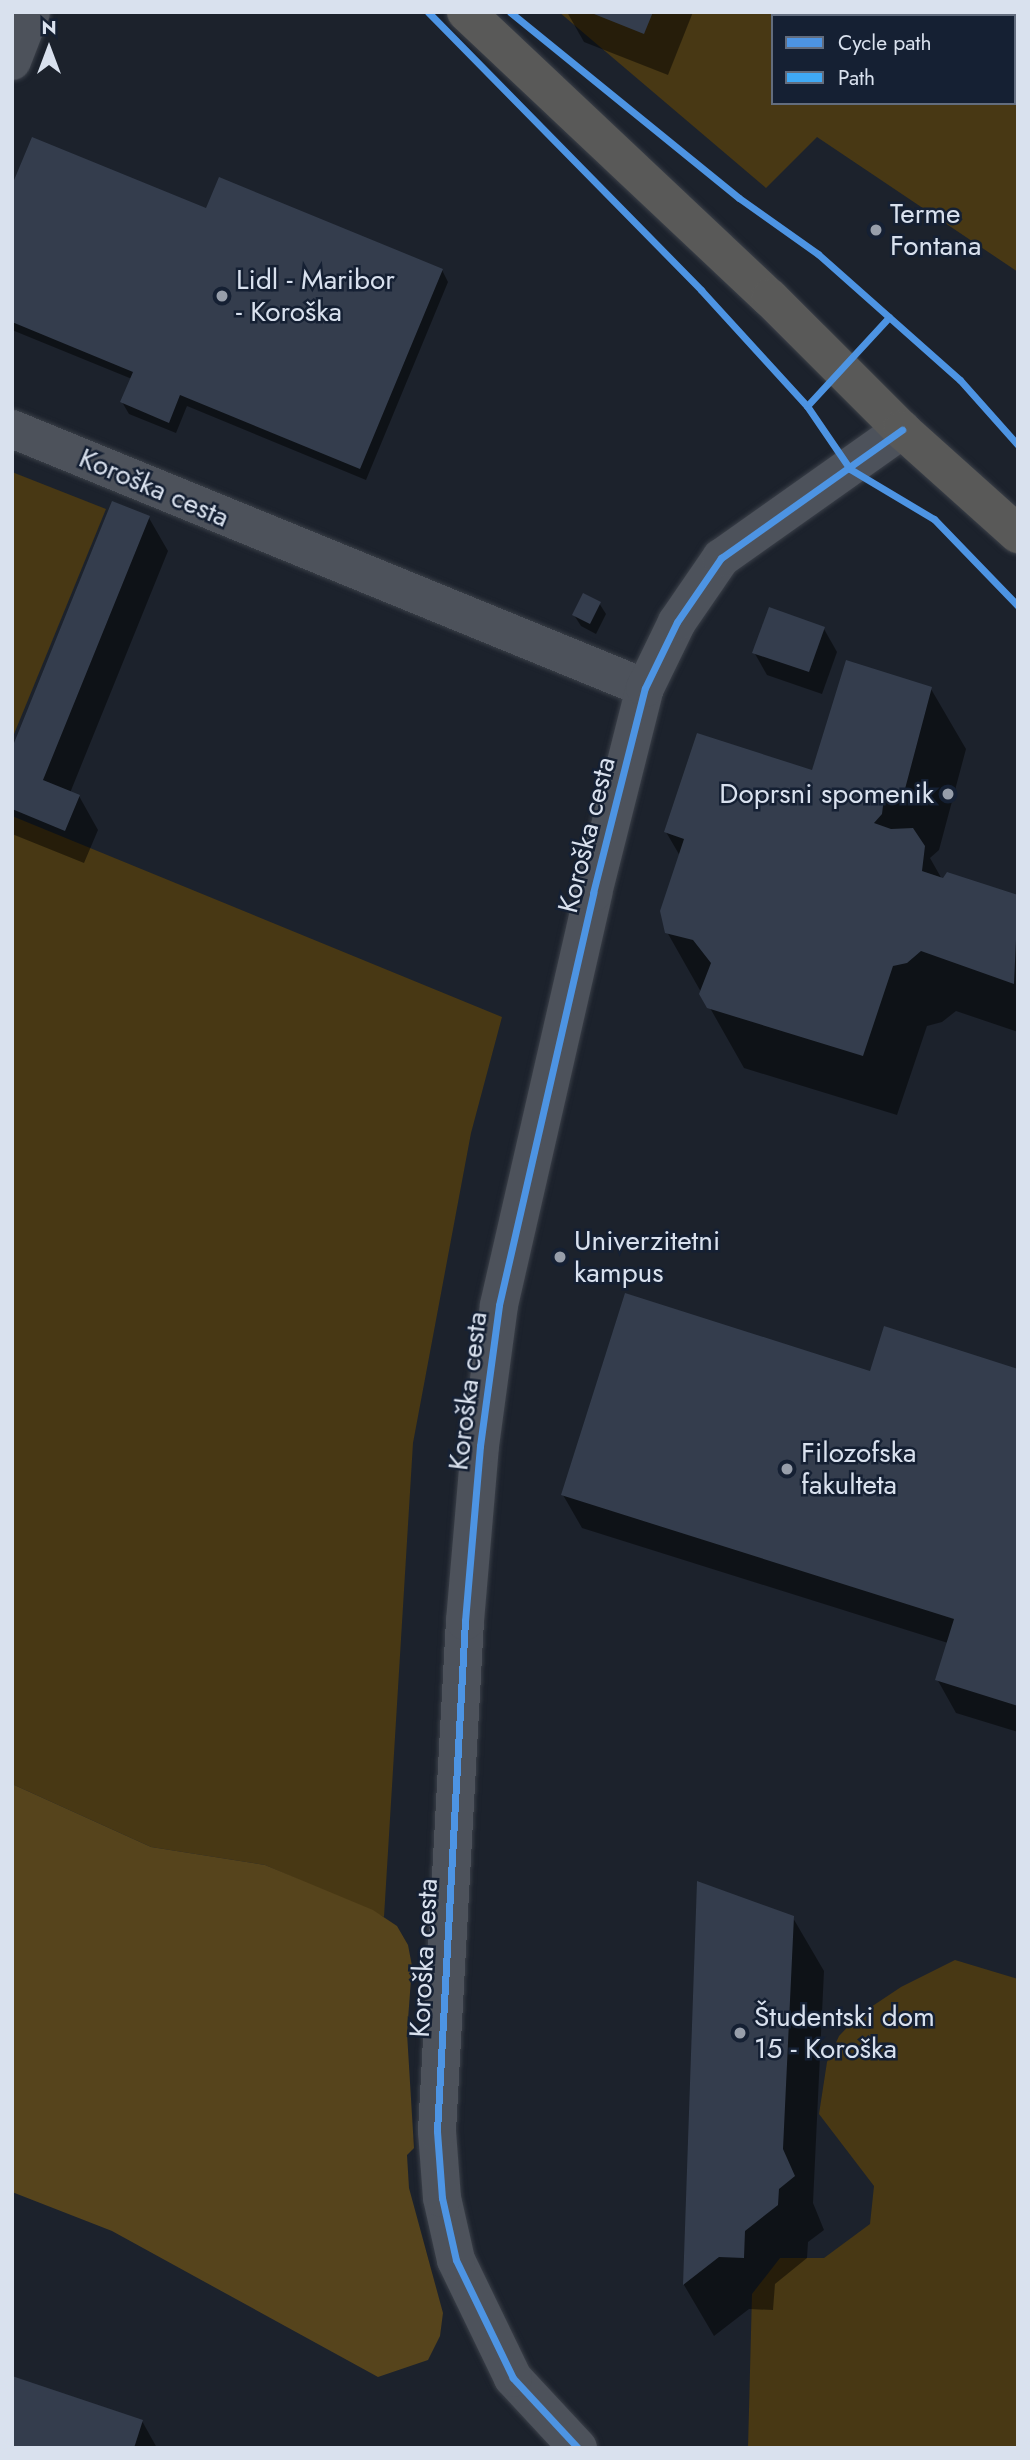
<!DOCTYPE html>
<meta charset="utf-8">
<style>
body{margin:0}
#map{position:relative;width:1030px;height:2460px;overflow:hidden;background:#1c222c;font-family:Jost,sans-serif}
div>[style]{position:absolute}
.green>*{inset:0;background:#483814}
.forest>*{inset:0;background:#56441c}
.shadow>*{inset:0;background:#0007}
.building>*{inset:0;background:#343d4d}
.roads{filter:drop-shadow(0 0 2px #3a3f48) drop-shadow(0 0 2px #3a3f48)}
.street>*{height:38px;margin:-19px;padding:0 19px;transform-origin:19px;border-radius:19px;background:#4d525b}
.primary>*{height:38px;margin:-19px;padding:0 19px;transform-origin:19px;border-radius:19px;background:#595958}
.quiet>*{height:5px;margin-top:-2.5px;transform-origin:0;background:repeating-linear-gradient(90deg,#3fa9f5 0 10px,transparent 0 15px)}
.cycleway>*{height:7px;margin:-3.5px;padding:0 3.5px;transform-origin:3.5px;border-radius:3.5px;background:#4d94e3}
.dots>*{width:19px;height:19px;translate:-50% -50%;box-sizing:border-box;border:4px solid #152033;border-radius:50%}
span{translate:-50% -50%;white-space:nowrap;text-align:center;line-height:1.15;-webkit-text-stroke:5px #152033;paint-order:stroke}
.poi-label{font-size:28px;color:#d9e1ee}
.left{translate:0 -50%;text-align:left}
.right{translate:-100% -50%;text-align:right}
.street-label{font-size:28px;color:#d9e1ee}
.frame{position:absolute;inset:0;border:14px solid #d9e1ee;pointer-events:none}
.legend{position:absolute;left:771px;top:14px;width:245px;height:91px;box-sizing:border-box;background:#152033;border:2px solid #636d7e;margin:0;padding:9px 12px;list-style:none;font-size:21px;color:#d9e1ee}
.legend li{display:flex;align-items:center;gap:14px;height:35px}
.legend b{width:35px;border:2px solid #636d7e}
.north{position:absolute;left:14px;top:14px;width:70px;height:70px;-webkit-text-stroke:5px #152033;paint-order:stroke;rotate:0deg;font-size:19px;font-weight:700;line-height:28px;text-align:center;color:#d9e1ee}
.north::after{content:'';display:block;margin:auto;width:24px;height:32px;background:#d9e1ee;clip-path:polygon(50% 0,100% 100%,50% 72%,0 100%)}
</style>
<div id="map">
<div class="green">
<i style="clip-path:polygon(evenodd,559px 12px,1018px 12px,1018px 272px,817px 137px,766px 188px,559px 12px,773px 16px,1014px 16px,1014px 103px,773px 103px,773px 16px)"></i>
<i style="clip-path:polygon(12px 472px,106px 509px,12px 739px)"></i>
<i style="clip-path:polygon(12px 816px,502px 1017px,471px 1133px,413px 1443px,384px 1917px,265px 1865px,151px 1847px,12px 1784px)"></i>
<i style="clip-path:polygon(955px 1960px,1018px 1979px,1018px 2448px,748px 2448px,752px 2294px,780px 2258px,824px 2258px,870px 2224px,874px 2186px,819px 2114px,827px 2062px,839px 2036px,859px 2015px,901px 1987px)"></i>
</div>
<div class="forest">
<i style="clip-path:polygon(12px 1784px,151px 1847px,265px 1865px,373px 1910px,397px 1926px,408px 1945px,412px 1966px,407px 2033px,414px 2148px,407px 2155px,409px 2188px,443px 2313px,440px 2336px,428px 2360px,378px 2377px,112px 2231px,12px 2192px)"></i>
</div>
<div class="shadow">
<i style="clip-path:polygon(567px 12px,693px 12px,668px 75px,584px 42px)"></i>
<i style="clip-path:polygon(12px 189px,442px 270px,448px 282px,366px 480px,187px 406px,176px 433px,129px 414px,122px 402px,132px 379px,12px 330px)"></i>
<i style="clip-path:polygon(149px 518px,168px 551px,70px 793px,79px 796px,98px 830px,84px 863px,12px 834px,12px 752px)"></i>
<i style="clip-path:polygon(599px 603px,606px 614px,596px 634px,581px 626px,574px 615px)"></i>
<i style="clip-path:polygon(824px 629px,837px 652px,822px 694px,767px 675px,754px 652px)"></i>
<i style="clip-path:polygon(931px 689px,966px 749px,939px 850px,930px 858px,943px 881px,1018px 897px,1018px 1032px,956px 1011px,942px 1022px,927px 1026px,897px 1115px,744px 1068px,667px 932px,680px 856px,666px 832px,813px 772px)"></i>
<i style="clip-path:polygon(1018px 1370px,1018px 1732px,956px 1713px,937px 1679px,948px 1643px,582px 1528px,563px 1495px,871px 1373px)"></i>
<i style="clip-path:polygon(699px 1884px,793px 1918px,824px 1971px,813px 2203px,824px 2230px,808px 2242px,807px 2258px,775px 2284px,773px 2310px,749px 2309px,714px 2336px,684px 2285px)"></i>
<i style="clip-path:polygon(142px 2421px,157px 2448px,12px 2448px)"></i>
</div>
<div class="building">
<i style="clip-path:polygon(589px 12px,653px 12px,644px 34px)"></i>
<i style="clip-path:polygon(32px 137px,206px 208px,219px 177px,443px 269px,360px 469px,180px 395px,169px 423px,120px 402px,133px 372px,12px 322px,12px 185px)"></i>
<i style="clip-path:polygon(112px 501px,150px 516px,43px 780px,80px 795px,65px 831px,12px 809px,12px 748px)"></i>
<i style="clip-path:polygon(583px 593px,601px 602px,590px 624px,572px 615px)"></i>
<i style="clip-path:polygon(769px 607px,825px 627px,809px 672px,752px 653px)"></i>
<i style="clip-path:polygon(846px 660px,932px 687px,905px 789px,896px 798px,884px 798px,882px 814px,874px 823px,891px 829px,913px 828px,925px 846px,922px 871px,943px 878px,947px 872px,1018px 895px,1014px 984px,921px 951px,907px 963px,893px 966px,863px 1056px,707px 1008px,699px 994px,711px 963px,693px 940px,665px 933px,660px 911px,684px 839px,664px 832px,697px 733px,812px 770px)"></i>
<i style="clip-path:polygon(625px 1293px,870px 1371px,884px 1326px,1018px 1369px,1018px 1706px,935px 1680px,954px 1619px,561px 1495px)"></i>
<i style="clip-path:polygon(697px 1881px,794px 1916px,783px 2149px,795px 2176px,779px 2189px,778px 2205px,745px 2231px,744px 2258px,719px 2257px,683px 2285px)"></i>
<i style="clip-path:polygon(12px 2376px,143px 2420px,134px 2448px,12px 2448px)"></i>
</div>
<div class="roads">
<div class="street">
<i style="left:12px;top:61px;width:53px;rotate:-68.8deg"></i>
<i style="left:12px;top:429px;width:684px;rotate:22.25deg"></i>
<i style="left:578px;top:2448px;width:96px;rotate:-132.9deg"></i>
<i style="left:513px;top:2378px;width:131px;rotate:-115.8deg"></i>
<i style="left:456px;top:2260px;width:64px;rotate:-102.7deg"></i>
<i style="left:442px;top:2198px;width:67px;rotate:-94.3deg"></i>
<i style="left:437px;top:2131px;width:511px;rotate:-86.86deg"></i>
<i style="left:465px;top:1621px;width:176px;rotate:-85.1deg"></i>
<i style="left:480px;top:1446px;width:142px;rotate:-82.3deg"></i>
<i style="left:499px;top:1305px;width:423px;rotate:-77.1deg"></i>
<i style="left:593px;top:893px;width:211px;rotate:-75.8deg"></i>
<i style="left:645px;top:688px;width:73px;rotate:-64.1deg"></i>
<i style="left:677px;top:622px;width:78px;rotate:-55.5deg"></i>
<i style="left:721px;top:558px;width:222px;rotate:-35.3deg"></i>
</div>
<div class="primary">
<i style="left:466px;top:12px;width:417px;rotate:43.3deg"></i>
<i style="left:770px;top:298px;width:187px;rotate:45deg"></i>
<i style="left:902px;top:430px;width:156px;rotate:41.9deg"></i>
</div>
</div>
<div class="quiet">
<i style="left:802px;top:16px;width:4px;rotate:-76deg"></i>
</div>
<div class="cycleway">
<i style="left:428px;top:12px;width:390px;rotate:45.5deg"></i>
<i style="left:701px;top:290px;width:157px;rotate:47.6deg"></i>
<i style="left:807px;top:406px;width:76px;rotate:55.7deg"></i>
<i style="left:850px;top:469px;width:98px;rotate:30.8deg"></i>
<i style="left:934px;top:519px;width:121px;rotate:46deg"></i>
<i style="left:510px;top:12px;width:295px;rotate:39.1deg"></i>
<i style="left:739px;top:198px;width:97px;rotate:35.3deg"></i>
<i style="left:818px;top:254px;width:190px;rotate:41.6deg"></i>
<i style="left:960px;top:380px;width:87px;rotate:48.3deg"></i>
<i style="left:807px;top:406px;width:121px;rotate:-47.3deg"></i>
<i style="left:578px;top:2448px;width:96px;rotate:-132.9deg"></i>
<i style="left:513px;top:2378px;width:131px;rotate:-115.8deg"></i>
<i style="left:456px;top:2260px;width:64px;rotate:-102.7deg"></i>
<i style="left:442px;top:2198px;width:67px;rotate:-94.3deg"></i>
<i style="left:437px;top:2131px;width:511px;rotate:-86.86deg"></i>
<i style="left:465px;top:1621px;width:176px;rotate:-85.1deg"></i>
<i style="left:480px;top:1446px;width:142px;rotate:-82.3deg"></i>
<i style="left:499px;top:1305px;width:423px;rotate:-77.1deg"></i>
<i style="left:593px;top:893px;width:211px;rotate:-75.8deg"></i>
<i style="left:645px;top:688px;width:73px;rotate:-64.1deg"></i>
<i style="left:677px;top:622px;width:78px;rotate:-55.5deg"></i>
<i style="left:721px;top:558px;width:222px;rotate:-35.3deg"></i>
</div>
<div class="dots">
<i style="left:876px;top:230px;background:#979eaa"></i>
<i style="left:222px;top:296px;background:#979eaa"></i>
<i style="left:948px;top:794px;background:#979eaa"></i>
<i style="left:560px;top:1257px;background:#979eaa"></i>
<i style="left:787px;top:1469px;background:#979eaa"></i>
<i style="left:740px;top:2033px;background:#979eaa"></i>
</div>
<div class="poi-label">
<span class="left" style="left:890px;top:230px">Terme<br>Fontana</span>
<span class="left" style="left:236px;top:296px">Lidl - Maribor<br>- Koroška</span>
<span class="right" style="left:934px;top:794px">Doprsni spomenik</span>
<span class="left" style="left:574px;top:1257px">Univerzitetni<br>kampus</span>
<span class="left" style="left:801px;top:1469px">Filozofska<br>fakulteta</span>
<span class="left" style="left:754px;top:2033px">Študentski dom<br>15 - Koroška</span>
</div>
<div class="street-label">
<span style="left:154px;top:488px;rotate:23deg">Koroška cesta</span>
<span style="left:587px;top:835px;rotate:-76deg">Koroška cesta</span>
<span style="left:468px;top:1391px;rotate:-83deg">Koroška cesta</span>
<span style="left:424px;top:1958px;rotate:-87deg">Koroška cesta</span>
</div>
<div class="frame"></div>
<ul class="legend">
<li><b style="height:9px;background:#4d94e3"></b>Cycle path</li>
<li><b style="height:9px;background:#3fa9f5"></b>Path</li>
</ul>
<div class="north">N</div>
</div>
